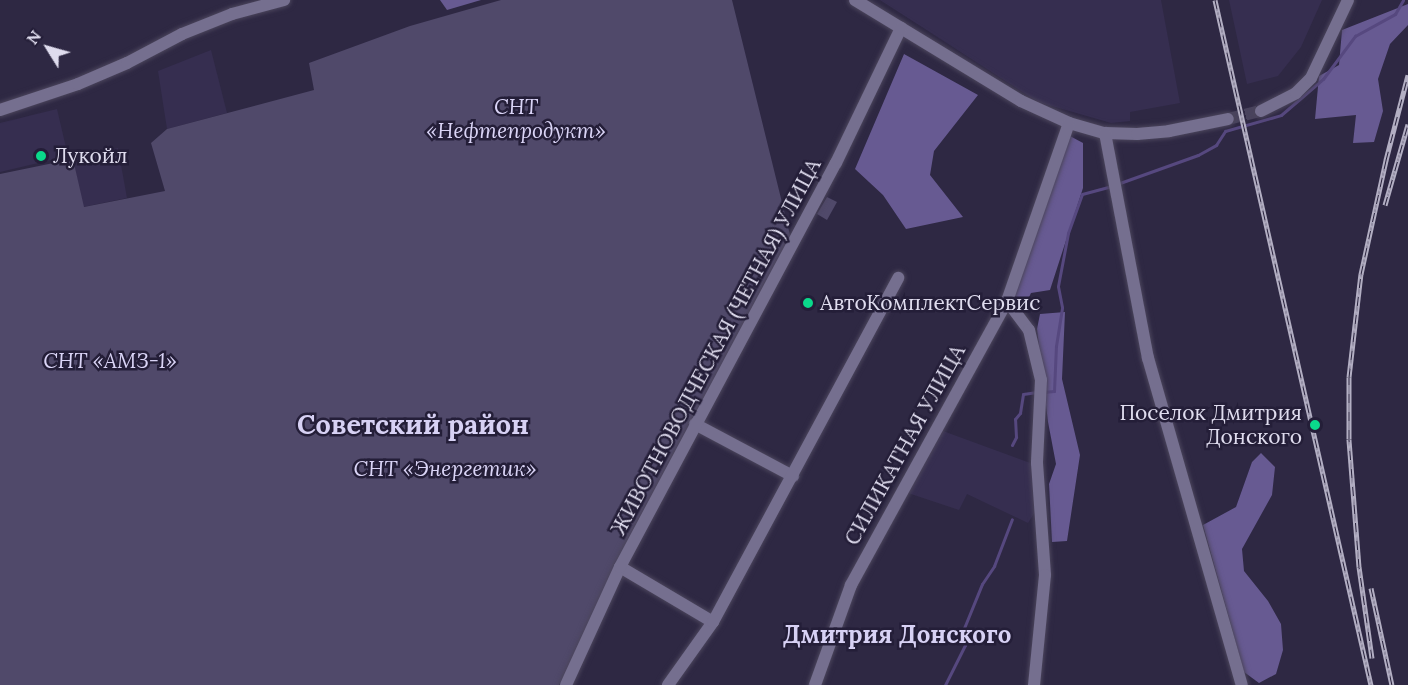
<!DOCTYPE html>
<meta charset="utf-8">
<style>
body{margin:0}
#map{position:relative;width:1408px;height:685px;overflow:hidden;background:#2e2843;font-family:Lora,serif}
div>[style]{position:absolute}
.built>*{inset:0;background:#362e50}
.green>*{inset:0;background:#50496a}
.forest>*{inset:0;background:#675a92}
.stream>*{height:3px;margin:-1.5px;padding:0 1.5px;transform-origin:1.5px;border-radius:1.5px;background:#56487f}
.minor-tunnel>*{height:12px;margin-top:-6px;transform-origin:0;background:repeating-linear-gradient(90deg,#49435d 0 12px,transparent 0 18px)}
.roads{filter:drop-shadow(0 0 2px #4b455c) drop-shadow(0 0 2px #4b455c)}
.minor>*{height:12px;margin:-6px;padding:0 6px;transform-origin:6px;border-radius:6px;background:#756f8f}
.rail>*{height:5px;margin-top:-2.5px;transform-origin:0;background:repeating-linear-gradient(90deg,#241e38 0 9px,#b3afc3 0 18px);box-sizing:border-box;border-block:2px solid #b3afc3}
.dots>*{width:16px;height:16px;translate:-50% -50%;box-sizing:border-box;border:3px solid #241e38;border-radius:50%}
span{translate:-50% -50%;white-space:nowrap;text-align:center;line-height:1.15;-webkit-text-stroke:5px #241e38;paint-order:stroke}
.park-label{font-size:21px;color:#dad4f6;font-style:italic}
.poi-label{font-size:21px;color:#dfdcee}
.left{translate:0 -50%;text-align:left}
.right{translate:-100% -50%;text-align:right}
.street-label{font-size:21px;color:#dfdcee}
.quarter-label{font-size:24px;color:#d7d1f4;font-weight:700}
.district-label{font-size:27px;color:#d7d1f4;font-weight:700}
.north{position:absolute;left:18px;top:18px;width:60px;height:60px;-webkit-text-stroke:4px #241e38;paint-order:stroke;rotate:307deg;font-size:16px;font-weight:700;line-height:24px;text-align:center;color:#dfdcee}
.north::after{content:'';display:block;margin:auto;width:21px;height:27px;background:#dfdcee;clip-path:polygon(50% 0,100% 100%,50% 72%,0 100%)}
</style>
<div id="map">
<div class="built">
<i style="clip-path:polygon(880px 0,1161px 0,1180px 103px,1130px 112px,1130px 121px,1111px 123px,1038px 102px)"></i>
<i style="clip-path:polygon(1229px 0,1322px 0,1301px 47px,1278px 76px,1247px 84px)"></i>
<i style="clip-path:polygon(211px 50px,227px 113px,167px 129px,158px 71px)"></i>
<i style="clip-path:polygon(57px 109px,68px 156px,0 172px,0 123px)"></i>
<i style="clip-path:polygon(118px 148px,127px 198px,83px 207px,73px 159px)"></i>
<i style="clip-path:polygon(943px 431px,1033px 464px,1037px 509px,1028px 523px,967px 494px,959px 510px,908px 493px)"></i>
</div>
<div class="green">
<i style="clip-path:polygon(501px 0,732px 0,793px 247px,559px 685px,0 685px,0 174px,73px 159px,84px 207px,165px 191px,151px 143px,167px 129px,314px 90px,309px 63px,410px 26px)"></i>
<i style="clip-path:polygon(827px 197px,837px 202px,827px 220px,817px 214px)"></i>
</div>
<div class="forest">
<i style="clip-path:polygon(440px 0,481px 0,447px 10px)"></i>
<i style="clip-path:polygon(1408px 4px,1408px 25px,1390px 44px,1378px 79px,1383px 111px,1374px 142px,1353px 143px,1356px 115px,1315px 119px,1319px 76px,1339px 65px,1342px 30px)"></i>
<i style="clip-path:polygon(904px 54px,978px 95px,934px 151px,930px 175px,963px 217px,906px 229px,883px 195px,855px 169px)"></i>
<i style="clip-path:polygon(1068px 135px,1083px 143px,1083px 188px,1050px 290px,1031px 293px,1022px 312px,1013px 297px)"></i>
<i style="clip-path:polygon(1065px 312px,1062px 379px,1080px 455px,1067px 541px,1052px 542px,1049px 484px,1056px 464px,1048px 422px,1037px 329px,1040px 314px)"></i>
<i style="clip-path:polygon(1261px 453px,1275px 467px,1272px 495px,1242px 549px,1244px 571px,1268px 601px,1281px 624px,1283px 650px,1276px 674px,1259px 683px,1244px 672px,1203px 525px,1236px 507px,1252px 462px)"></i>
</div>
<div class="stream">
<i style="left:1117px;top:184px;width:86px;rotate:-19.7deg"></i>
<i style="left:1198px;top:155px;width:21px;rotate:-29deg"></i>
<i style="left:1216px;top:145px;width:17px;rotate:-57deg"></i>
<i style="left:1225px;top:131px;width:58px;rotate:-15.9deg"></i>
<i style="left:1281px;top:115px;width:55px;rotate:-40.6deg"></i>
<i style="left:1323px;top:79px;width:54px;rotate:-53.3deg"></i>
<i style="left:1355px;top:36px;width:46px;rotate:-28.8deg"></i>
<i style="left:1395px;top:14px;width:16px;rotate:-60deg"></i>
<i style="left:1043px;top:392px;width:11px;rotate:-5deg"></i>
<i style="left:1054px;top:391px;width:45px;rotate:-87.5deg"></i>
<i style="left:1056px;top:346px;width:39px;rotate:-81deg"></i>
<i style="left:1062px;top:307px;width:21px;rotate:-101deg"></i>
<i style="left:1058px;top:286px;width:54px;rotate:-79.3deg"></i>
<i style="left:1068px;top:233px;width:41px;rotate:-70.3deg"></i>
<i style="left:1082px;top:194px;width:30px;rotate:-15deg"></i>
<i style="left:1012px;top:445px;width:9px;rotate:-63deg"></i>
<i style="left:1016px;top:437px;width:18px;rotate:-93deg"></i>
<i style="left:1015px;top:419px;width:8px;rotate:-50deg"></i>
<i style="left:1020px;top:413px;width:19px;rotate:-81deg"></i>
<i style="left:1023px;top:394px;width:14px;rotate:-8deg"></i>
<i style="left:945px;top:685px;width:45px;rotate:-63.4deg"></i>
<i style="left:965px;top:645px;width:12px;rotate:-104deg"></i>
<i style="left:962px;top:633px;width:53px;rotate:-67.8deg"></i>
<i style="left:982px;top:584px;width:22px;rotate:-56deg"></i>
<i style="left:994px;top:566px;width:50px;rotate:-69deg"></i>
</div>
<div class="minor-tunnel">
<i style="left:1228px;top:119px;width:34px;rotate:-14deg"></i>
</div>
<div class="roads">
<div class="minor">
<i style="left:855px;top:0;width:194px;rotate:31.3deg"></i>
<i style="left:1021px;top:101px;width:53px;rotate:24.6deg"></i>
<i style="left:1069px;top:123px;width:37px;rotate:16deg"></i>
<i style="left:1105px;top:133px;width:32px;rotate:2deg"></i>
<i style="left:1137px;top:134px;width:32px;rotate:-5deg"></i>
<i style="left:1169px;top:131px;width:60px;rotate:-11.5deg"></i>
<i style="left:0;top:110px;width:82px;rotate:-18.4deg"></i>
<i style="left:78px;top:84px;width:53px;rotate:-23.2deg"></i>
<i style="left:127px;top:63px;width:62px;rotate:-27.8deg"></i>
<i style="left:182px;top:34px;width:54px;rotate:-21.8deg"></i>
<i style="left:232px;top:14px;width:54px;rotate:-15.1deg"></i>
<i style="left:1261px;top:111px;width:39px;rotate:-27deg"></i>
<i style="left:1296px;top:93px;width:21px;rotate:-45deg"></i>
<i style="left:1311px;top:78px;width:86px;rotate:-64.6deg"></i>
<i style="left:1105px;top:133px;width:229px;rotate:79.2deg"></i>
<i style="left:1148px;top:358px;width:340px;rotate:74deg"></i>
<i style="left:1007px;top:301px;width:36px;rotate:53deg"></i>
<i style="left:1029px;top:330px;width:51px;rotate:76.5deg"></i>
<i style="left:1041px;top:380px;width:83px;rotate:92.8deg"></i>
<i style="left:1037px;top:463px;width:112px;rotate:85.9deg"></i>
<i style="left:1045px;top:575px;width:111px;rotate:95.7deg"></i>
<i style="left:695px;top:424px;width:111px;rotate:28deg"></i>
<i style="left:620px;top:567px;width:108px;rotate:30.6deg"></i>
<i style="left:566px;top:685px;width:130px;rotate:-65.4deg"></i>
<i style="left:620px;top:567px;width:458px;rotate:-61.9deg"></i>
<i style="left:836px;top:163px;width:150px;rotate:-64.3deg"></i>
<i style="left:668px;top:685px;width:77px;rotate:-54.5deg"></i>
<i style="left:713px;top:622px;width:391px;rotate:-61.7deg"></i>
<i style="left:815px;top:685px;width:106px;rotate:-70.2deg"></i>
<i style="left:851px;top:585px;width:324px;rotate:-61.2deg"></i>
<i style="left:1007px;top:301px;width:188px;rotate:-70.8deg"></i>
</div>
</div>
<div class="rail">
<i style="left:1215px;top:0;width:703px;rotate:77.17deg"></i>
<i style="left:1385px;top:205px;width:84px;rotate:-74.1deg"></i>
<i style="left:1371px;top:588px;width:99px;rotate:77.8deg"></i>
<i style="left:1372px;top:658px;width:92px;rotate:-98.1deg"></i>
<i style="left:1359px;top:567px;width:128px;rotate:-94.5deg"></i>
<i style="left:1349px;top:439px;width:62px;rotate:-90deg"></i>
<i style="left:1349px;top:377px;width:104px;rotate:-83.4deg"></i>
<i style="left:1361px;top:274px;width:117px;rotate:-77.6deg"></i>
<i style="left:1386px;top:160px;width:88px;rotate:-75.5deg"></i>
</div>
<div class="dots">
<i style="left:41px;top:156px;background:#0ad98b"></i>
<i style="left:808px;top:303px;background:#0ad98b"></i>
<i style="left:1315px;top:425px;background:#0ad98b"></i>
</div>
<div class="park-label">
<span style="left:516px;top:119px">СНТ<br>«Нефтепродукт»</span>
<span style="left:110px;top:361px">СНТ «АМЗ-1»</span>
<span style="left:445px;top:469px">СНТ «Энергетик»</span>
</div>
<div class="poi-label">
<span class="left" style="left:53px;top:156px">Лукойл</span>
<span class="left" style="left:820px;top:303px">АвтоКомплектСервис</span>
<span class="right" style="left:1302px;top:425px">Поселок Дмитрия<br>Донского</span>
</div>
<div class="street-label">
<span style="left:716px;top:347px;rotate:-62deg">ЖИВОТНОВОДЧЕСКАЯ (ЧЕТНАЯ) УЛИЦА</span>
<span style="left:905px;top:445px;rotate:-61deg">СИЛИКАТНАЯ УЛИЦА</span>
</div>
<div class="quarter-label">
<span style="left:897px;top:635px">Дмитрия Донского</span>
</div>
<div class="district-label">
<span style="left:413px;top:425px">Советский район</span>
</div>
<div class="north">N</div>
</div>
